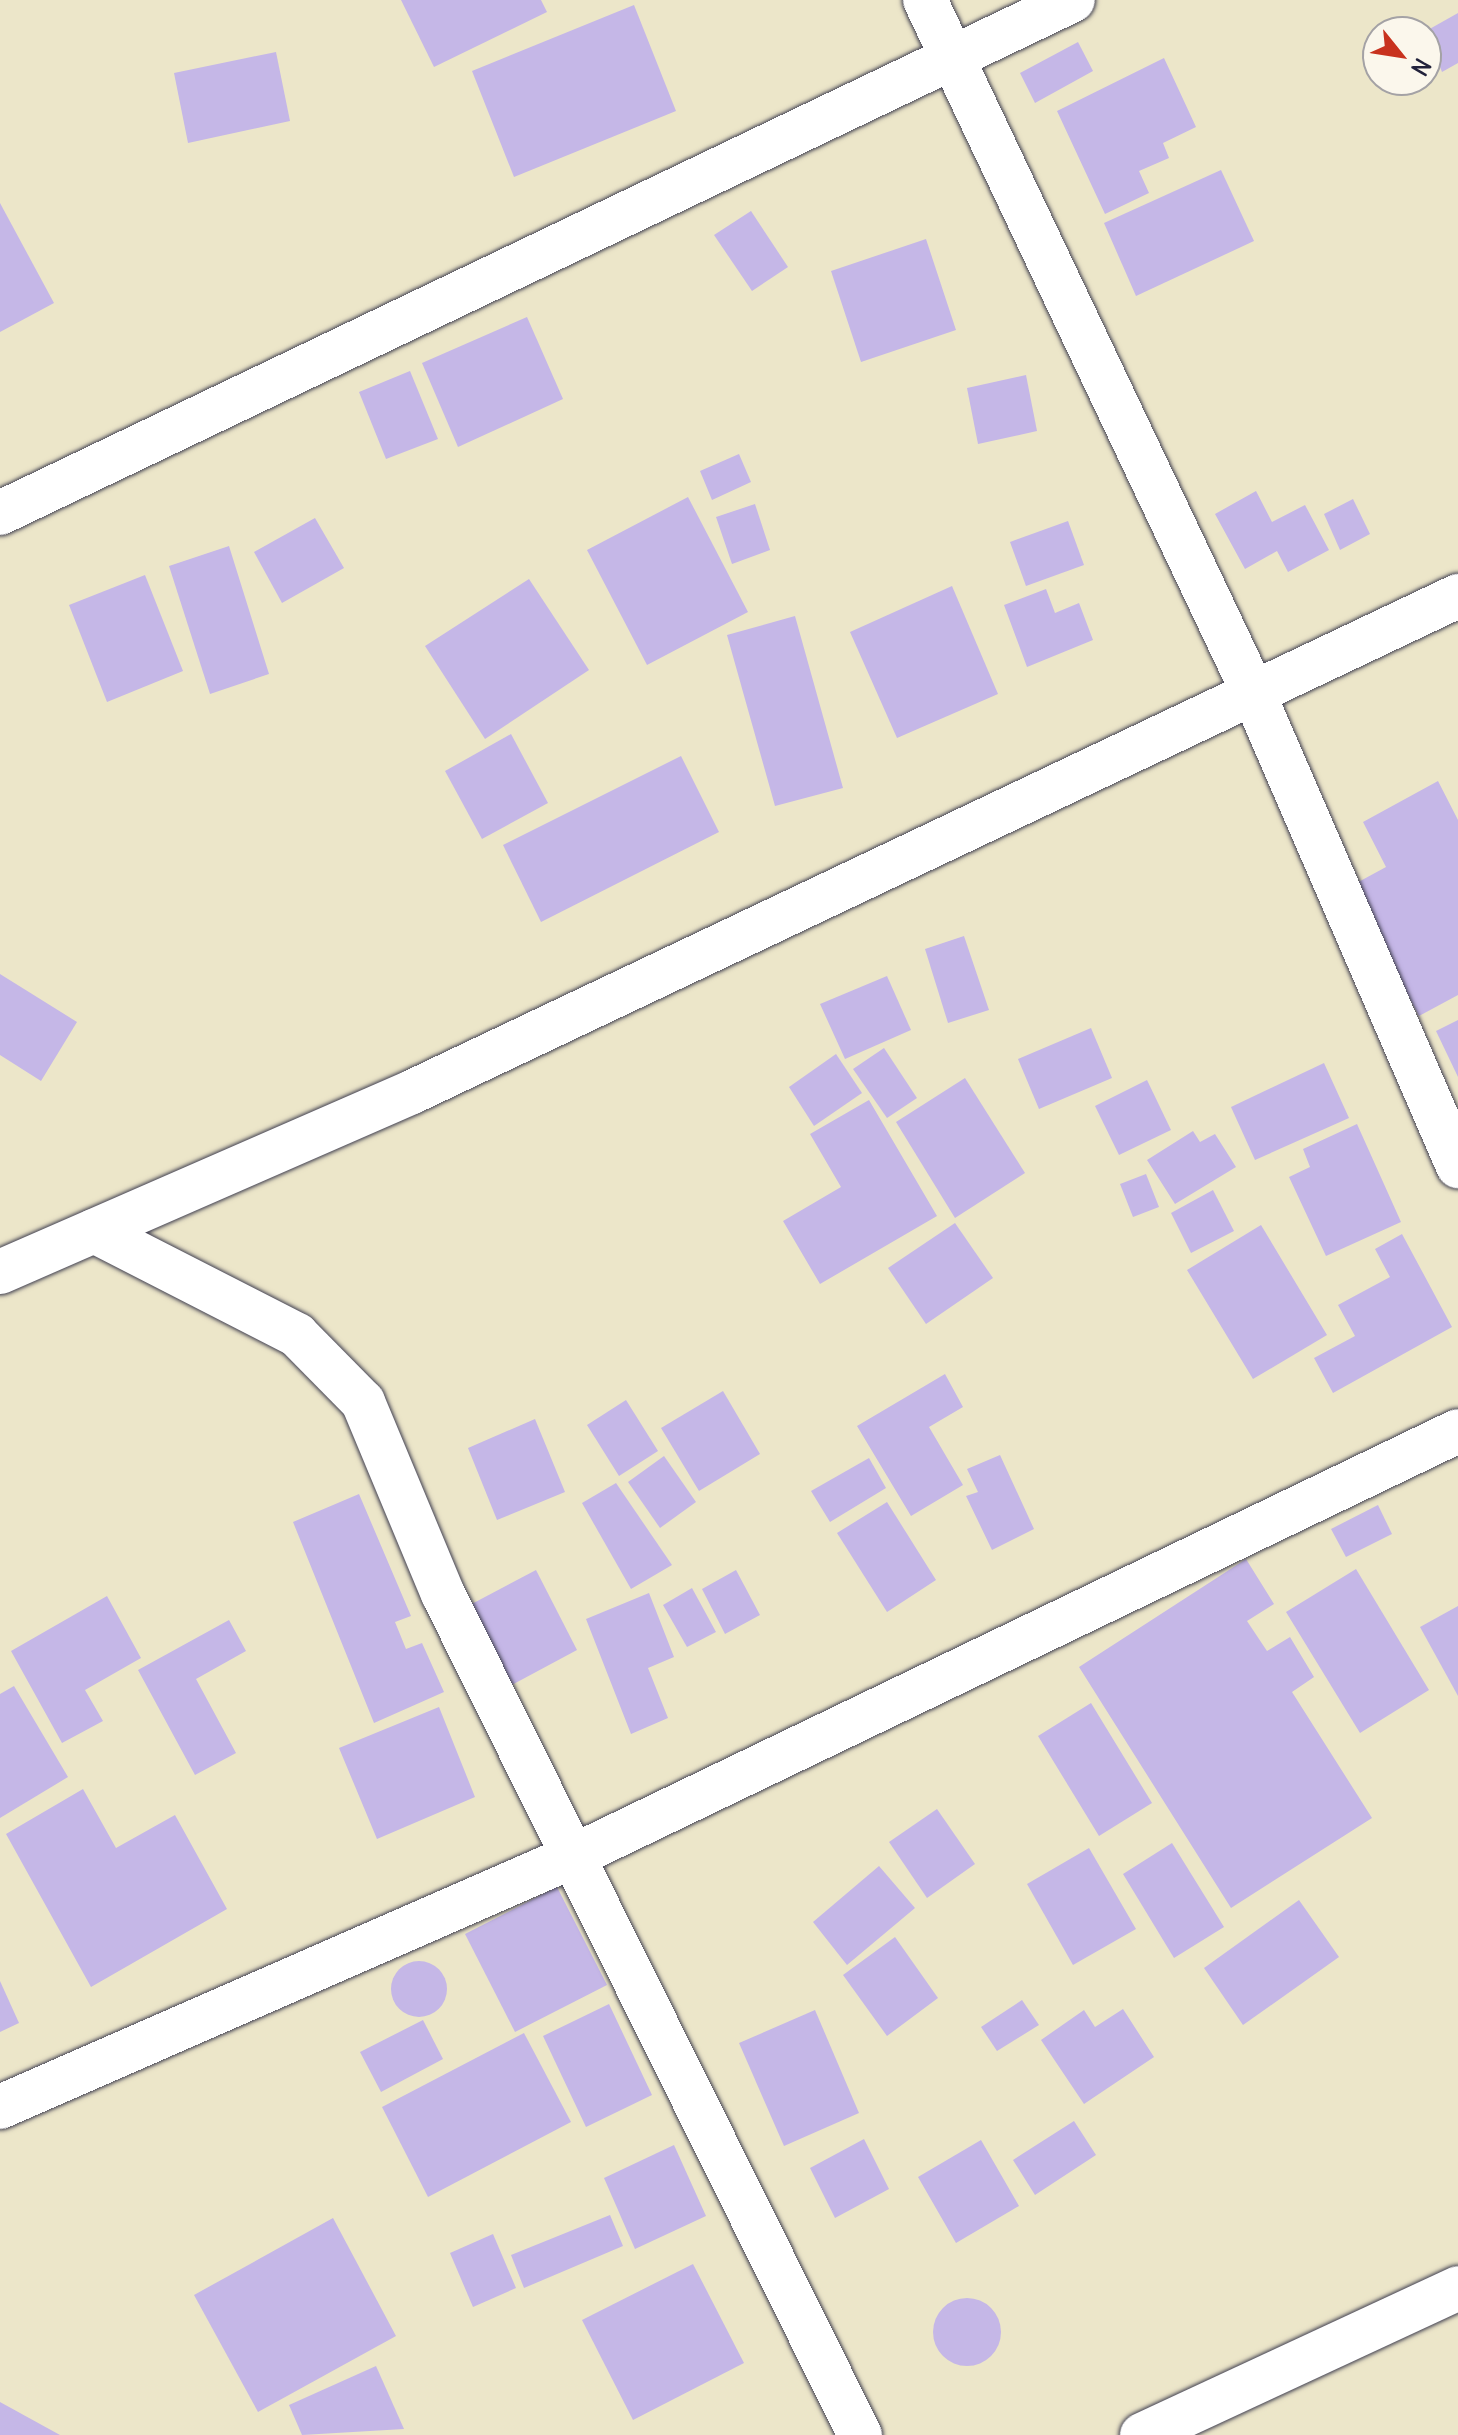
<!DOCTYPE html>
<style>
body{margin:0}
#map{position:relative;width:1458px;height:2435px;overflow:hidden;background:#ece6c9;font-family:Delius,sans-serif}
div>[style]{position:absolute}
.building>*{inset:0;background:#c5b7e7}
.round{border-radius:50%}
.roads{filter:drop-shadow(0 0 2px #403f50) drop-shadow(0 0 2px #403f50)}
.minor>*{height:44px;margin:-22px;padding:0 22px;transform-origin:22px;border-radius:22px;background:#fff}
span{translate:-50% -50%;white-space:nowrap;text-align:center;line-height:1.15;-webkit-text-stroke:6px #fbf7ec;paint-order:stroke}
.north{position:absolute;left:1362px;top:16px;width:80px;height:80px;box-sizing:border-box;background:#fbf7ec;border:2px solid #a4a2a5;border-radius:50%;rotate:120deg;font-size:22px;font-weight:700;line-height:32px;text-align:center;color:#22223b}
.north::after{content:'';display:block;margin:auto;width:28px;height:36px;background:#c8321e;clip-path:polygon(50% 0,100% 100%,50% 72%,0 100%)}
</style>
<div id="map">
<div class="building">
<i style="clip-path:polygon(401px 0,541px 0,547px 12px,434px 67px)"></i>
<i style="clip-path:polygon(634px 5px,676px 111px,514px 177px,472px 71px)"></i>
<i style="clip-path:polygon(1458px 13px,1458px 63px,1442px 72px,1426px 31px)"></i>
<i style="clip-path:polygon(1078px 42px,1093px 71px,1035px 103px,1020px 73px)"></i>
<i style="clip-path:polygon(276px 52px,290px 121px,188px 143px,174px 73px)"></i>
<i style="clip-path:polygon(1164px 58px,1196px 127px,1163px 143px,1169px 158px,1139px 171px,1149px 193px,1105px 214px,1057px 111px)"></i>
<i style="clip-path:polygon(1221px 170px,1254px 241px,1136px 296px,1104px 223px)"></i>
<i style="clip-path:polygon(0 203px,54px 303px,0 332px)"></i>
<i style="clip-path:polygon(751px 211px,788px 267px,752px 291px,714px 235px)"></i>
<i style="clip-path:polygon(926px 239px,956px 330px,861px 362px,831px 271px)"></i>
<i style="clip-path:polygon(527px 317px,563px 399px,458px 447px,422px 363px)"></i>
<i style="clip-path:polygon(410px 371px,438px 439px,386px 459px,359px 392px)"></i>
<i style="clip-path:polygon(1026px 375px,1037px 431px,978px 444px,967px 388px)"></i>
<i style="clip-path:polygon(739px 454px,751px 482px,712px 500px,700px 471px)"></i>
<i style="clip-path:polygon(1256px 491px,1272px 522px,1305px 505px,1329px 550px,1288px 572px,1277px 551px,1245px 569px,1215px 514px)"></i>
<i style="clip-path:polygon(688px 497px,748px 612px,647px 665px,587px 550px)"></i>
<i style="clip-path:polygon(1353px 499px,1370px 534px,1340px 550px,1324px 514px)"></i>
<i style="clip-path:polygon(755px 504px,770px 550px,732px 564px,716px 517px)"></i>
<i style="clip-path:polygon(315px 518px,344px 568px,282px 603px,254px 552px)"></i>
<i style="clip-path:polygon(1068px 521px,1084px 565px,1026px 586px,1010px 542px)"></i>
<i style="clip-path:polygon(229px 546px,269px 674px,210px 694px,169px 566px)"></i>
<i style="clip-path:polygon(145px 575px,183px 671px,107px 702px,69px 605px)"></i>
<i style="clip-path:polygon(529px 579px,589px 670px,485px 739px,425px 646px)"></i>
<i style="clip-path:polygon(952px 586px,998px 694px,897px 738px,850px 632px)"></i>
<i style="clip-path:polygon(1046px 589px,1055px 613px,1079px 603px,1093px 640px,1027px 667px,1004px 605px)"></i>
<i style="clip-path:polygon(795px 616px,843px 788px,775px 806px,727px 635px)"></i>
<i style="clip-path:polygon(511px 734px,548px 803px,482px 839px,445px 771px)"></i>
<i style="clip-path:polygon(681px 756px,719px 832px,541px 922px,503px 845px)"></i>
<i style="clip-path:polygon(1438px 781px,1458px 820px,1458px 995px,1419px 1016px,1351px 886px,1386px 867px,1363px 822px)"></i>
<i style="clip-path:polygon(964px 936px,989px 1010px,948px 1023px,925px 949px)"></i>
<i style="clip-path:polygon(0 974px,77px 1022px,41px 1081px,0 1055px)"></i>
<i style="clip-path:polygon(887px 976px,911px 1030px,845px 1059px,820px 1004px)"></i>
<i style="clip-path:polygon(1458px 1020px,1458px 1077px,1436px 1031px)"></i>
<i style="clip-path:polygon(1091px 1028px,1112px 1078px,1039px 1109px,1018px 1059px)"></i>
<i style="clip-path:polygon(884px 1048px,917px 1098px,887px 1118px,853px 1069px)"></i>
<i style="clip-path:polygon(836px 1054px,862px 1093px,814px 1126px,789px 1087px)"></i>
<i style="clip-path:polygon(1324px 1063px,1349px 1118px,1255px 1160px,1231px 1107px)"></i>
<i style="clip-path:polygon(965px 1078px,1025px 1173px,955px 1218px,896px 1122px)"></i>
<i style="clip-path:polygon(1147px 1080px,1171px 1130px,1119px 1155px,1095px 1106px)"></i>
<i style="clip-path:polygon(869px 1100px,937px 1216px,820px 1284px,783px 1221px,841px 1187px,810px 1134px)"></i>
<i style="clip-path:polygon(1357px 1124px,1401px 1222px,1326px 1256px,1289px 1177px,1310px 1167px,1303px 1149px)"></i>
<i style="clip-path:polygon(1193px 1131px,1200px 1142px,1215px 1134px,1236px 1167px,1175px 1204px,1147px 1160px)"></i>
<i style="clip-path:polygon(1146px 1174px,1159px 1207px,1133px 1217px,1120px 1184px)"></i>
<i style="clip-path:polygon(1213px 1190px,1234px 1231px,1191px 1253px,1171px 1213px)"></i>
<i style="clip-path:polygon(955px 1223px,993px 1278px,926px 1324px,888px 1268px)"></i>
<i style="clip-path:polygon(1261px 1225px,1327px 1335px,1253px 1379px,1187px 1270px)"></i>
<i style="clip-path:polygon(1402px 1234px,1452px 1327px,1333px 1393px,1314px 1358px,1355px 1336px,1338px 1305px,1390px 1277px,1375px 1249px)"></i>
<i style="clip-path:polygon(945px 1374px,963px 1407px,929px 1427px,963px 1485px,911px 1516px,857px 1426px)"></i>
<i style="clip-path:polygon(723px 1391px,760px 1454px,699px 1491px,661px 1428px)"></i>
<i style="clip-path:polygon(626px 1400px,658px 1451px,619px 1476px,587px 1425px)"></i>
<i style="clip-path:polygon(535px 1419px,565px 1492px,497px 1520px,468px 1448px)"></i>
<i style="clip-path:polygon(1000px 1455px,1034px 1529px,992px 1550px,966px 1496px,978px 1492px,967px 1469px)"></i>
<i style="clip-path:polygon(664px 1456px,696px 1502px,660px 1528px,628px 1482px)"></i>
<i style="clip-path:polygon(869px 1458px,886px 1488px,830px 1522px,811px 1491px)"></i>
<i style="clip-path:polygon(616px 1483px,672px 1565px,631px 1589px,582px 1503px)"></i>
<i style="clip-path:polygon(359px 1494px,411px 1616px,395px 1622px,406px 1649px,422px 1643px,444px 1692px,374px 1723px,293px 1522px)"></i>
<i style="clip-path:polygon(887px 1502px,936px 1580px,887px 1612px,837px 1533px)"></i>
<i style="clip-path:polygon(1378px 1505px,1392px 1534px,1346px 1557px,1331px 1529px)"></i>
<i style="clip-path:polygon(1246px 1559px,1274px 1604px,1247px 1621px,1267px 1651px,1290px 1637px,1314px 1677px,1292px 1692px,1372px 1818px,1231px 1908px,1079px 1667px)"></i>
<i style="clip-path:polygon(1356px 1569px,1429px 1690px,1360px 1733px,1286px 1612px)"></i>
<i style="clip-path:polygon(536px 1570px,577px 1650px,508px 1687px,466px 1607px)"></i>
<i style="clip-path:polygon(736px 1570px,760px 1615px,725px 1634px,702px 1589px)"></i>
<i style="clip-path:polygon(692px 1588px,716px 1632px,687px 1647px,663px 1605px)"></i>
<i style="clip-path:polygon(649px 1593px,674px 1657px,648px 1668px,668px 1718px,631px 1734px,586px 1619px)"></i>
<i style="clip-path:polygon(107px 1596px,141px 1658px,85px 1690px,103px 1721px,62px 1743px,11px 1651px)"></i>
<i style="clip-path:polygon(1458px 1606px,1458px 1696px,1420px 1627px)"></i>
<i style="clip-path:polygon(229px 1620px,246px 1651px,196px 1679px,236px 1753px,195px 1775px,138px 1670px)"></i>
<i style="clip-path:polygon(14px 1686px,68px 1777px,0 1818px,0 1694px)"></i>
<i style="clip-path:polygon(1091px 1703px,1152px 1803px,1099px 1836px,1038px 1736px)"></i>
<i style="clip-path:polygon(439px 1707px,475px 1797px,377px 1839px,339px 1748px)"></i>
<i style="clip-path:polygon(83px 1789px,116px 1848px,175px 1815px,227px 1909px,91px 1987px,6px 1834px)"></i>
<i style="clip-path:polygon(937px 1809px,975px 1864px,927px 1898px,889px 1842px)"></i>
<i style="clip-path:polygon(1172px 1843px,1224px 1927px,1174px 1958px,1123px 1874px)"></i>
<i style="clip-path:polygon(1089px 1848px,1136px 1929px,1073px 1965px,1027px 1884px)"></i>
<i style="clip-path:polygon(879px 1866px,915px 1908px,847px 1965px,813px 1922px)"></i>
<i style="clip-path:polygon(557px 1887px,607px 1985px,515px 2032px,465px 1934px)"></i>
<i style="clip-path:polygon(1299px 1900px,1339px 1957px,1243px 2025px,1204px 1968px)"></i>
<i style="clip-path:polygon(895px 1937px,938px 1998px,887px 2036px,843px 1975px)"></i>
<i class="round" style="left:391px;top:1961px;width:56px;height:56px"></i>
<i style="clip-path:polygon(0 1981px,19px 2023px,0 2032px)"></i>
<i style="clip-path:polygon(1022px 2000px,1039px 2025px,997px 2051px,981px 2027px)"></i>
<i style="clip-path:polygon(609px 2004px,652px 2095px,586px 2127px,543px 2036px)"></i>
<i style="clip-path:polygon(1123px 2009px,1154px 2057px,1084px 2104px,1041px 2040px,1084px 2010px,1095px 2027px)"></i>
<i style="clip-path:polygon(815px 2010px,859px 2113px,784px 2146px,739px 2043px)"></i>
<i style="clip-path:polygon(423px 2020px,443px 2059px,381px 2092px,360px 2052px)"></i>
<i style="clip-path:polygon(524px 2033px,571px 2122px,428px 2197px,382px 2107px)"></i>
<i style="clip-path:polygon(1074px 2121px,1096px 2155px,1035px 2195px,1013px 2160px)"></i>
<i style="clip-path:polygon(864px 2139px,889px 2189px,835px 2218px,810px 2168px)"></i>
<i style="clip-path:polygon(981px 2140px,1019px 2206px,956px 2243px,918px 2177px)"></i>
<i style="clip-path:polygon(674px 2145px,706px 2216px,635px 2249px,604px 2178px)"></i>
<i style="clip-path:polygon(610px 2215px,623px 2246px,524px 2288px,511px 2255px)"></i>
<i style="clip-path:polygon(333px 2218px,396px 2336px,258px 2412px,194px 2295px)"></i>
<i style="clip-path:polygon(493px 2234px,516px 2288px,473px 2307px,450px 2253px)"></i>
<i style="clip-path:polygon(693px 2264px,744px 2363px,633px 2420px,582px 2320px)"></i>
<i class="round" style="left:933px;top:2298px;width:68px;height:68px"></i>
<i style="clip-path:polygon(376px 2366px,404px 2429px,302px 2435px,289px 2405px)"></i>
<i style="clip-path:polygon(0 2402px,60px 2435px,0 2435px)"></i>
</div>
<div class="roads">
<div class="minor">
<i style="left:925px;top:0;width:764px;rotate:64.64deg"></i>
<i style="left:1252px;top:690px;width:519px;rotate:66.6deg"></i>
<i style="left:0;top:513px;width:1189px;rotate:-25.55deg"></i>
<i style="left:94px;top:1231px;width:228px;rotate:27.1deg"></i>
<i style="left:297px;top:1335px;width:94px;rotate:45.4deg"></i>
<i style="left:363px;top:1402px;width:208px;rotate:67.4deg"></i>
<i style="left:443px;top:1594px;width:939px;rotate:63.63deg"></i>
<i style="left:0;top:1272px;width:450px;rotate:-23.6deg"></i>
<i style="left:412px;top:1092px;width:1158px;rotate:-25.37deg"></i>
<i style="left:0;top:2107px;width:631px;rotate:-23.64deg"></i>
<i style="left:578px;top:1854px;width:976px;rotate:-25.67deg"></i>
<i style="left:1142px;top:2435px;width:349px;rotate:-24.9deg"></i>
</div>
</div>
<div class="north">N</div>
</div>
